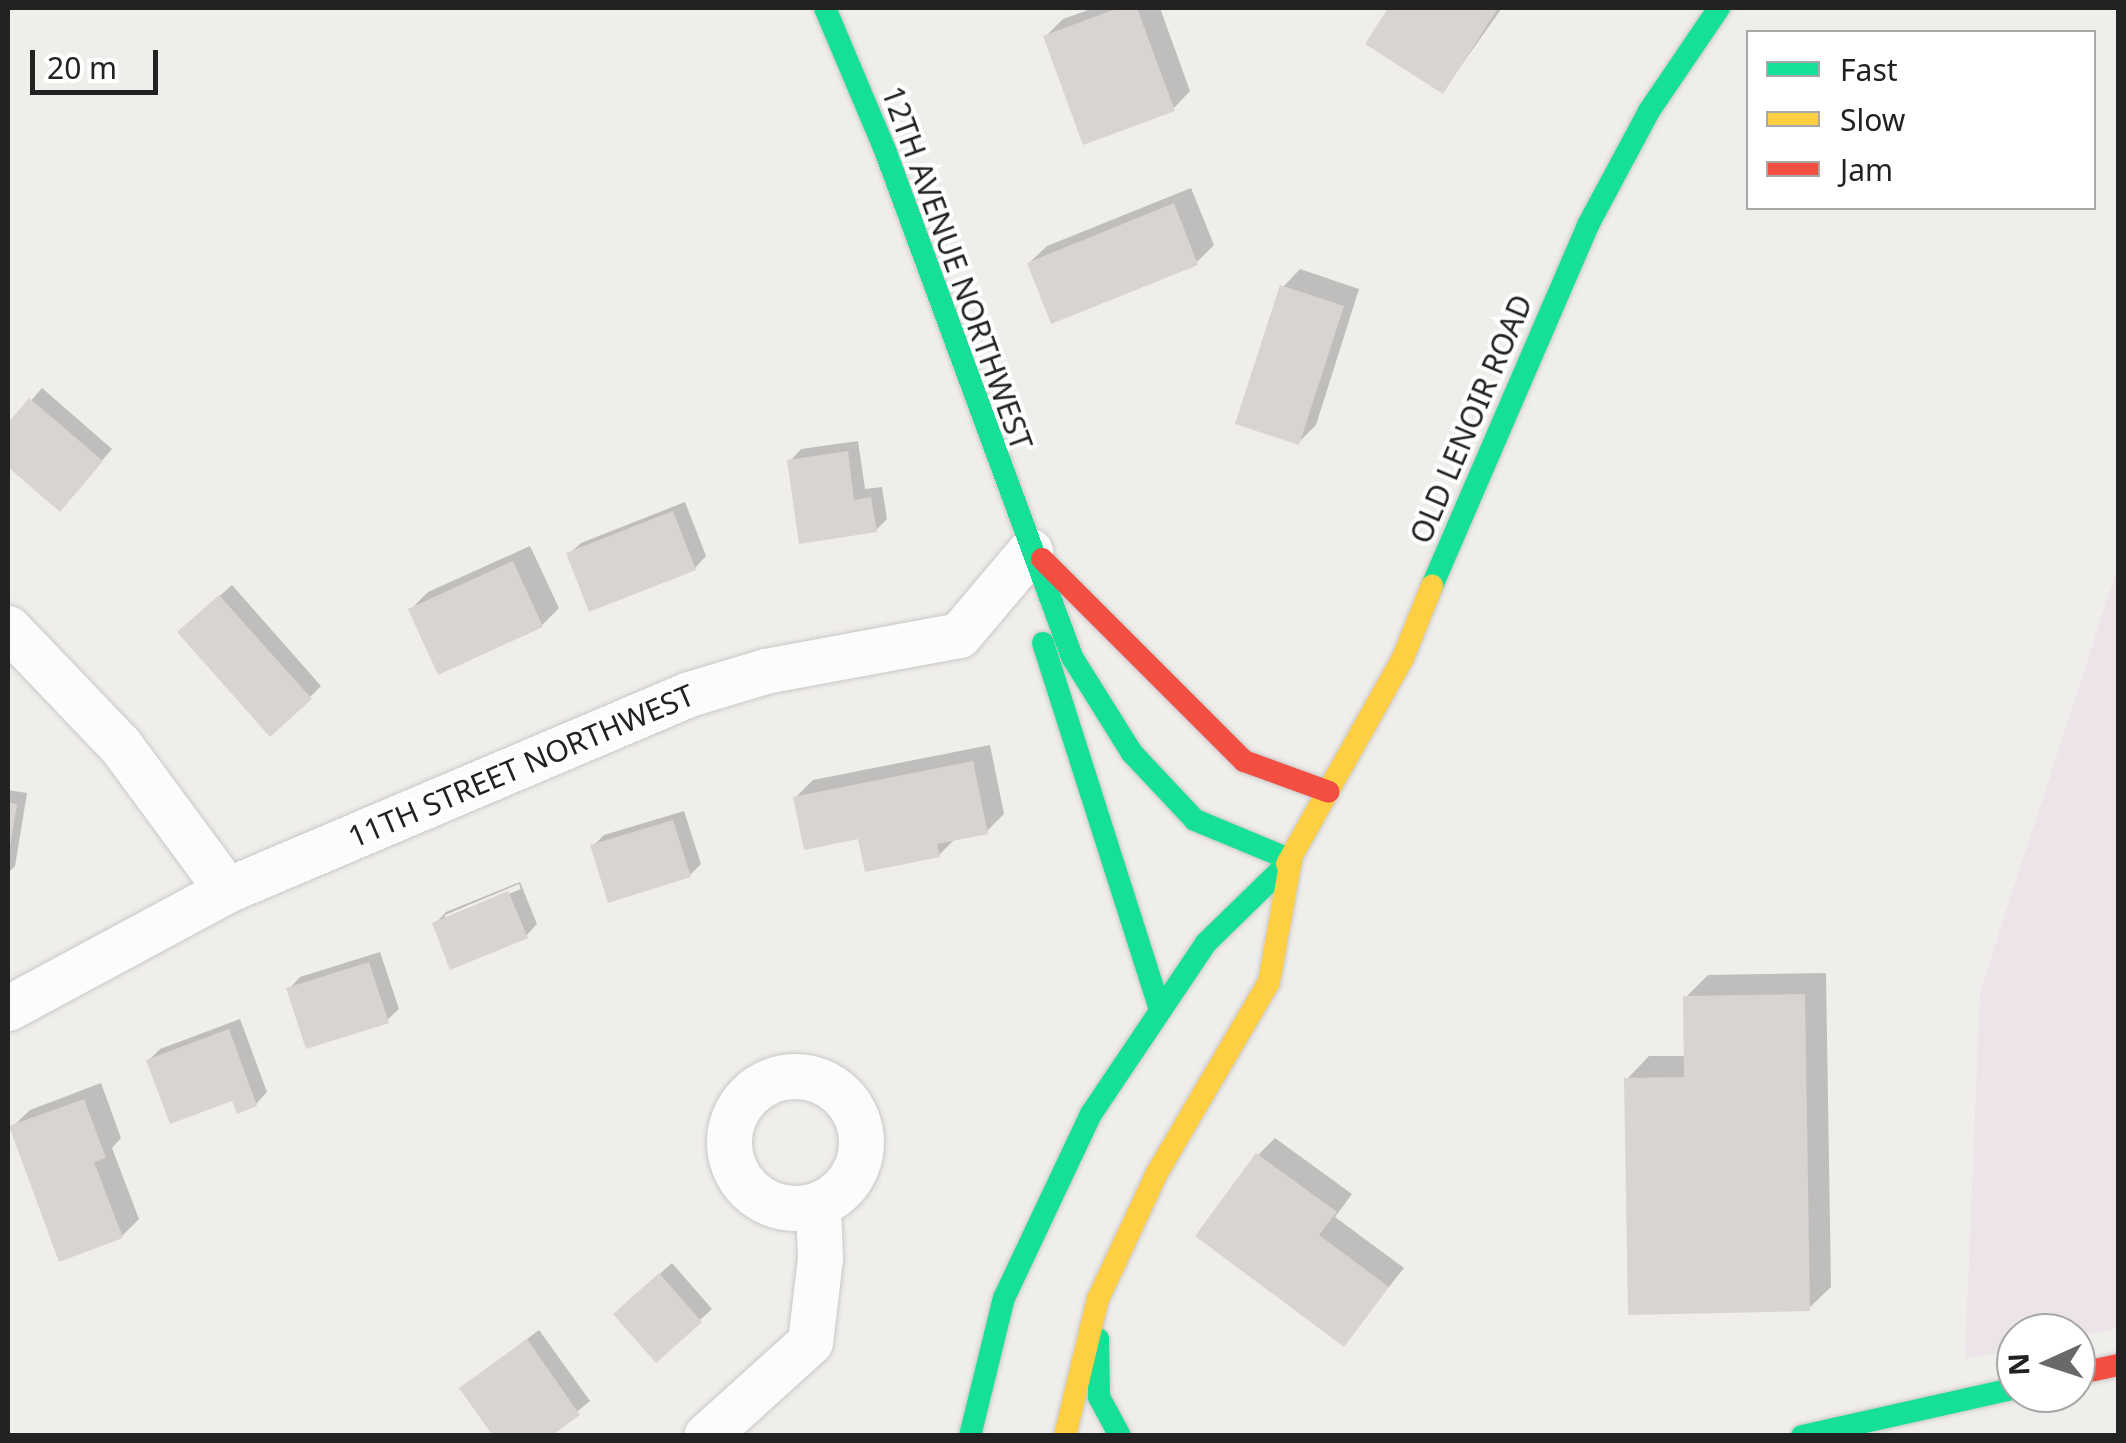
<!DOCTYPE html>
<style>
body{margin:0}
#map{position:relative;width:2126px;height:1443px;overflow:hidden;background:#f0eeeb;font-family:"Noto Sans",sans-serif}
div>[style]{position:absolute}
.industrial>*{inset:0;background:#ede4e9}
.shadow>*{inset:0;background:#0003}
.building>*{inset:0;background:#d7d4d2}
.roads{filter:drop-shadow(0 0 2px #c9c8c7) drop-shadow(0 0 2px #c9c8c7)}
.street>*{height:45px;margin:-22.5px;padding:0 22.5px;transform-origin:22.5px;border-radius:22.5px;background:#fdfcfc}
.street>.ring{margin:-22.5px;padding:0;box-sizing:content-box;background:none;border:45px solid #fdfcfc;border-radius:50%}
.fast>*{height:22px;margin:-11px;padding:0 11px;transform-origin:11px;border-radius:11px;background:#16e098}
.slow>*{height:22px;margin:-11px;padding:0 11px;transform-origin:11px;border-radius:11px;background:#ffcf43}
.jam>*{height:22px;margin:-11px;padding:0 11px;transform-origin:11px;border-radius:11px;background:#f24e42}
span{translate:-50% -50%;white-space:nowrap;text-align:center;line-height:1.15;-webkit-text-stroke:8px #fff;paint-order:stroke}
.street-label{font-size:30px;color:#222}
.frame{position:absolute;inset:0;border:10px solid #222;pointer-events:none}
.legend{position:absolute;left:1746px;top:30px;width:350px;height:180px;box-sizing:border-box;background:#fff;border:2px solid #a7a7a7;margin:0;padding:12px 18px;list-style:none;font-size:30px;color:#222}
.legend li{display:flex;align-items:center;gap:20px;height:50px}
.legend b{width:50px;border:2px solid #a7a7a7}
.north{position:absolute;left:1996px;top:1313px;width:100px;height:100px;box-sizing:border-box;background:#fff;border:2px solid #a7a7a7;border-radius:50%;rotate:267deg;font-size:28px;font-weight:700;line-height:40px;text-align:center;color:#222}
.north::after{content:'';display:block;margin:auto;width:35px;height:45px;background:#6a6968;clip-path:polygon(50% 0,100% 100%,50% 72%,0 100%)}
.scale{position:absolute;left:30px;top:50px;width:128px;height:45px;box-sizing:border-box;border:5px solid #222;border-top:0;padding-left:12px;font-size:30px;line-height:35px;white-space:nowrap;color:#222;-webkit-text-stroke:8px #fff;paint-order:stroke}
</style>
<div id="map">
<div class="industrial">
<i style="clip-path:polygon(2118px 566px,2118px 1328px,2076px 1337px,2016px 1333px,2016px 1349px,1965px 1359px,1980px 992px)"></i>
</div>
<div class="shadow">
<i style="clip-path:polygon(1094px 8px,1160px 8px,1190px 91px,1173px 109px,1046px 36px,1063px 19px)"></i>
<i style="clip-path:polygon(1391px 8px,1502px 8px,1443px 91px,1368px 43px)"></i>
<i style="clip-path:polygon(1191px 188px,1214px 245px,1197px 262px,1029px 263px,1047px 246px)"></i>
<i style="clip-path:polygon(1300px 269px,1359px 289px,1316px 425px,1299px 442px,1283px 287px)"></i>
<i style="clip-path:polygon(42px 388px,112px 449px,60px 509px,8px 464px,8px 427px)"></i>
<i style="clip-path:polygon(858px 441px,865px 489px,882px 487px,887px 519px,876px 530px,790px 461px,801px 449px)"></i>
<i style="clip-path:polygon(685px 502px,706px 556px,695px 568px,569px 554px,581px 543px)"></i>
<i style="clip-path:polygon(530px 546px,559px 608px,542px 625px,411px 609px,428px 592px)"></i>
<i style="clip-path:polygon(232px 585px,321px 686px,310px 697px,191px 621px)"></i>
<i style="clip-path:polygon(990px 745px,1004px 814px,986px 832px,956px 838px,939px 855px,860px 836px,796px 797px,813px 780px)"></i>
<i style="clip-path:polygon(8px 790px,27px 793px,15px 866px,8px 873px)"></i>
<i style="clip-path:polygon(684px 811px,701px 864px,690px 875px,593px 846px,604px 835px)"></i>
<i style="clip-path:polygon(evenodd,520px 882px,537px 924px,526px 936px,435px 924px,446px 912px,520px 882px,519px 884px,521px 889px,445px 920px,445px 915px,519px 884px)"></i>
<i style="clip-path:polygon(380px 952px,399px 1009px,387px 1020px,289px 989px,300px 977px)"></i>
<i style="clip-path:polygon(1826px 973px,1831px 1287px,1808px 1309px,1627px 1079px,1649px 1056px,1687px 1056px,1686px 997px,1708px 975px)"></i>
<i style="clip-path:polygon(240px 1019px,267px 1092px,256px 1104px,149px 1060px,160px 1049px)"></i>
<i style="clip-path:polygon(101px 1083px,121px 1138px,112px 1148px,139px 1219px,122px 1236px,12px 1127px,30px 1110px)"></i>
<i style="clip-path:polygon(1275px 1138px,1352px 1194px,1335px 1217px,1404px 1268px,1344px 1343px,1258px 1155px)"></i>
<i style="clip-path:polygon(672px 1263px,712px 1309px,656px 1360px,627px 1303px)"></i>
<i style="clip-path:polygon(539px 1330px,590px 1401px,547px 1436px,462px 1388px)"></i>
</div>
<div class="building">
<i style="clip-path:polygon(1118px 8px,1137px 8px,1175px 111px,1083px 145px,1043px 36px)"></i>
<i style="clip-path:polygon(1388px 8px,1498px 8px,1443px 94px,1365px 44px)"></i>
<i style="clip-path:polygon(1174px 203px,1198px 265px,1051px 324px,1027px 263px)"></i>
<i style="clip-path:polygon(1280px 285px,1344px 306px,1299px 445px,1235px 424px)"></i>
<i style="clip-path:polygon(29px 398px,103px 461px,60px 512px,8px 467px,8px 423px)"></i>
<i style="clip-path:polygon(848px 451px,854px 500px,871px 497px,877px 532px,799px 544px,787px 460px)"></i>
<i style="clip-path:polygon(673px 511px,696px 570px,589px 612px,566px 553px)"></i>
<i style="clip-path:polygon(513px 561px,543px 627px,438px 675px,408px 609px)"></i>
<i style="clip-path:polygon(219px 595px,312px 699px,270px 737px,177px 632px)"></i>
<i style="clip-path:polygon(973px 761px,988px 834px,937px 844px,940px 857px,865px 872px,858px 839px,804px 850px,793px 797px)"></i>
<i style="clip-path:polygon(8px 802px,17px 804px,10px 847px,8px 847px)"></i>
<i style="clip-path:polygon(673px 820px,691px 877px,608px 903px,590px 845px)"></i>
<i style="clip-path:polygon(508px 891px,528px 938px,450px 970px,432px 923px)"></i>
<i style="clip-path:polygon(369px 962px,389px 1023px,306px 1049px,286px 988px)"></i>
<i style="clip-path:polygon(1805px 994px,1810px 1311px,1628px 1315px,1624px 1078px,1684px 1077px,1683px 996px)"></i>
<i style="clip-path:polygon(229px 1029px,257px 1106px,237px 1114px,232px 1101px,170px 1124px,146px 1060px)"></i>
<i style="clip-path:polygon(84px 1099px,106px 1158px,94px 1162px,123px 1238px,59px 1262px,9px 1126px)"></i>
<i style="clip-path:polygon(1256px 1153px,1337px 1212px,1319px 1235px,1389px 1287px,1344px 1347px,1195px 1236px)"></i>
<i style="clip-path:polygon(659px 1273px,702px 1322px,656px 1363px,613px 1314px)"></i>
<i style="clip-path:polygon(527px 1339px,580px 1415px,551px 1436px,493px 1436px,459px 1388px)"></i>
</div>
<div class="roads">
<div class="street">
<i style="left:8px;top:628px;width:162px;rotate:46.3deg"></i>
<i style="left:120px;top:745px;width:180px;rotate:53.6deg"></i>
<i style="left:8px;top:1008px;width:249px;rotate:-28.3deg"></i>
<i style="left:227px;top:890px;width:502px;rotate:-22.99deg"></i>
<i style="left:689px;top:694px;width:79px;rotate:-16.8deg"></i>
<i style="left:765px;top:671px;width:197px;rotate:-10.5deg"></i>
<i style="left:959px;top:635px;width:110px;rotate:-49.8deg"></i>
<i class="ring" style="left:729px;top:1076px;width:87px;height:87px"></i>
<i style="left:706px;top:1436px;width:140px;rotate:-42.1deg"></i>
<i style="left:810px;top:1342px;width:85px;rotate:-83.2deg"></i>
<i style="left:820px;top:1258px;width:53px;rotate:-92.2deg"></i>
</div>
<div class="fast">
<i style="left:825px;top:8px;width:154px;rotate:67.1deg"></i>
<i style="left:885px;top:150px;width:540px;rotate:69.75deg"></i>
<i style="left:1072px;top:657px;width:113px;rotate:58deg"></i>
<i style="left:1132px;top:753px;width:92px;rotate:46.8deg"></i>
<i style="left:1195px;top:820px;width:104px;rotate:22.6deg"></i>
<i style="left:1432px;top:586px;width:393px;rotate:-66.6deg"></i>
<i style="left:1588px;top:225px;width:129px;rotate:-61.8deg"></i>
<i style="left:1649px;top:111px;width:125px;rotate:-55.8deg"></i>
<i style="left:1043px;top:643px;width:385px;rotate:72.3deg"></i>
<i style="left:1098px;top:1339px;width:58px;rotate:89deg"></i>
<i style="left:1099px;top:1397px;width:44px;rotate:61.7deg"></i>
<i style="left:970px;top:1436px;width:142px;rotate:-76.2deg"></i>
<i style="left:1004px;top:1298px;width:204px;rotate:-64.7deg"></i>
<i style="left:1091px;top:1114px;width:206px;rotate:-56.1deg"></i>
<i style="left:1206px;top:943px;width:113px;rotate:-44.3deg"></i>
<i style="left:1802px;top:1436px;width:219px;rotate:-12.6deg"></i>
</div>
<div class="slow">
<i style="left:1287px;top:864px;width:236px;rotate:-60.6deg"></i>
<i style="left:1403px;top:658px;width:78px;rotate:-68.1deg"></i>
<i style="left:1065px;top:1436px;width:141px;rotate:-76.5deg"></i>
<i style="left:1098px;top:1299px;width:139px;rotate:-64.9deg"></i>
<i style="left:1157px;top:1173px;width:221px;rotate:-59.6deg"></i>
<i style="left:1269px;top:982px;width:124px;rotate:-79.8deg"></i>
</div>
<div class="jam">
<i style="left:1042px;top:559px;width:286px;rotate:45deg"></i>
<i style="left:1244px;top:761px;width:90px;rotate:20deg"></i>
<i style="left:2076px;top:1374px;width:43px;rotate:-12.1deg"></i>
</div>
</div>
<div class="street-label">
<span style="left:957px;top:268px;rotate:70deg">12TH AVENUE NORTHWEST</span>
<span style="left:1471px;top:419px;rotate:-67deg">OLD LENOIR ROAD</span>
<span style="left:521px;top:766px;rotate:-23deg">11TH STREET NORTHWEST</span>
</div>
<div class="frame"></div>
<ul class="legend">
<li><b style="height:12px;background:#16e098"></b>Fast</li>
<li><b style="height:12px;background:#ffcf43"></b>Slow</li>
<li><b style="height:12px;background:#f24e42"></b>Jam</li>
</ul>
<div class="north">N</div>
<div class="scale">20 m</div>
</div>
